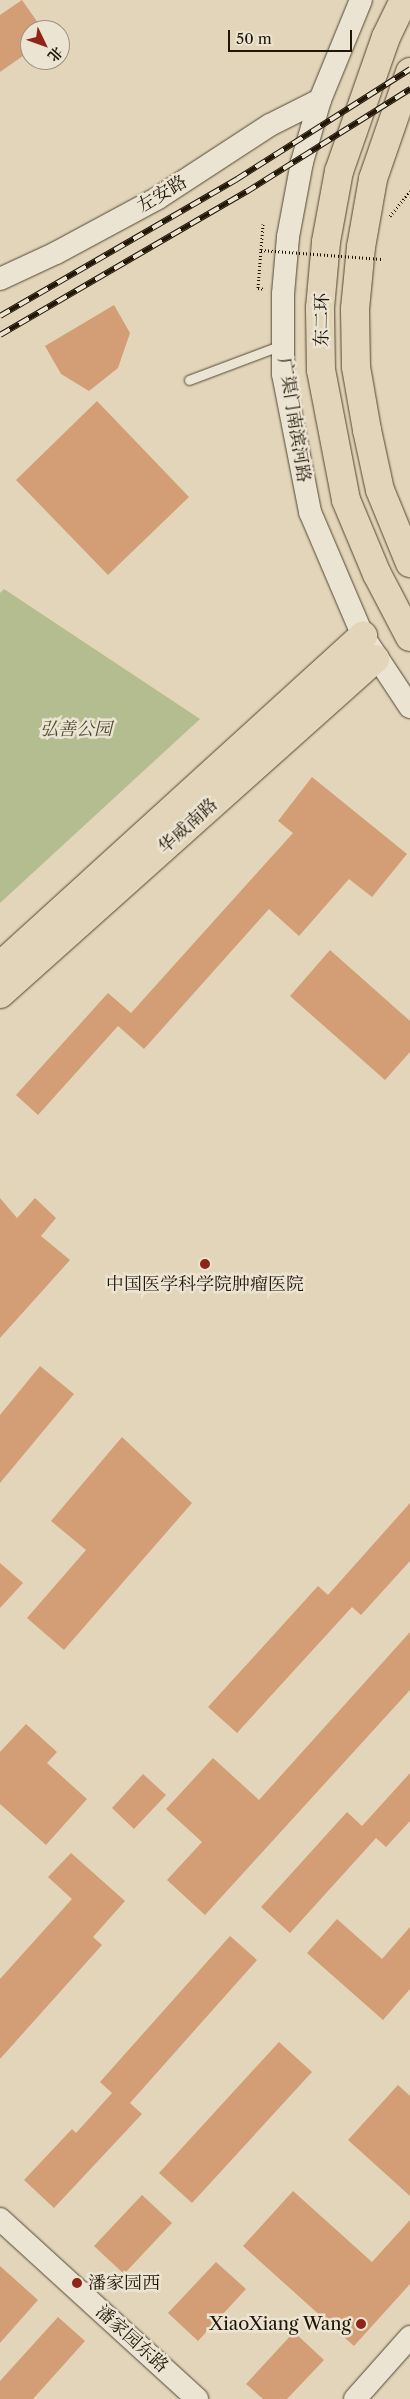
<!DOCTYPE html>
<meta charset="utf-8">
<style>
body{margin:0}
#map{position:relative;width:410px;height:2399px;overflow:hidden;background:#e2d5b9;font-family:"Libre Caslon Text","Noto Serif SC",serif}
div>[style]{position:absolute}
.green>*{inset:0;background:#b3bd8f}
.building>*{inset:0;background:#d39e76}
.path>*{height:3px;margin-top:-1.5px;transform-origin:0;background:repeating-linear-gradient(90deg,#221607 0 1px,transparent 0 3.5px)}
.roads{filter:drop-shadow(0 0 1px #524634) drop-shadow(0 0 1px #524634)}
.service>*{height:9px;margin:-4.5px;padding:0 4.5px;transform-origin:4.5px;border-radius:4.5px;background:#ece4d2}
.tertiary>*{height:22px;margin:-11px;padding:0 11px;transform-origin:11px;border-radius:11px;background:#ece4d2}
.primary>*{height:28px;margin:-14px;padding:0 14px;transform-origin:14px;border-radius:14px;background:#e2d5b9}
.trunk>*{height:28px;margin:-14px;padding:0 14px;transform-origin:14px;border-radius:14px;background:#e2d5b9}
.rail>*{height:5.5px;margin-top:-2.75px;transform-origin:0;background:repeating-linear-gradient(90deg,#ece4d2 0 11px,#221607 0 22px);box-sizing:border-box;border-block:1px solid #221607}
.path-bridge>*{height:3px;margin-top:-1.5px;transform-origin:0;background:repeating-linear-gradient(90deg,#221607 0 1px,transparent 0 3.5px)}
.dots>*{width:14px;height:14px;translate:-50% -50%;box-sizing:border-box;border:2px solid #ece4d2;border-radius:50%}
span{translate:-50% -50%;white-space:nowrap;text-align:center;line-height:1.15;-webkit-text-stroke:5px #ece4d2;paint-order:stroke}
.street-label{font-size:18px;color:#221607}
.park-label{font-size:18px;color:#4e4830;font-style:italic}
.poi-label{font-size:18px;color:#221607}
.left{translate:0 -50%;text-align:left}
.right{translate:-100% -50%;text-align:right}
.north{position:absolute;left:20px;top:20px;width:50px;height:50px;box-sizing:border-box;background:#ece4d2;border:1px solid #9b9281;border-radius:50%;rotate:132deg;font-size:14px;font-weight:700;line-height:20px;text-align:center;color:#221607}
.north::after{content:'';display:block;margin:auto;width:18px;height:22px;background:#8f2418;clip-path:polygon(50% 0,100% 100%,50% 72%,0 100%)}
.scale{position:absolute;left:228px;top:30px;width:124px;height:22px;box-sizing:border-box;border:2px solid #221607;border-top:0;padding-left:6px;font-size:15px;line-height:18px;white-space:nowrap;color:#221607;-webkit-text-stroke:4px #ece4d2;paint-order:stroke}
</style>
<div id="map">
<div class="green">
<i style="clip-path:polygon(4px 589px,200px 719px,0 903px,0 593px)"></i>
</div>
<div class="building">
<i style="clip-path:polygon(22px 0,43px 30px,30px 30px,30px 51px,0 72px,0 15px)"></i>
<i style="clip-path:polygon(114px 305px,130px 333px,118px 368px,89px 391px,61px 374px,45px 346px)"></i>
<i style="clip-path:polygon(97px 401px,189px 497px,108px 575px,16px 480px)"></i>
<i style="clip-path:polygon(312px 777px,407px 854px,372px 897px,349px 879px,299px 936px,269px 909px,144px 1049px,118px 1026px,38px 1115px,16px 1095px,108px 993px,131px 1013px,293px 833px,278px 821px)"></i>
<i style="clip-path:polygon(330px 950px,410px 1021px,410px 1052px,385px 1080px,290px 996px)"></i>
<i style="clip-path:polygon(0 1198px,17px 1218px,35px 1198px,56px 1218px,41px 1236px,70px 1260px,0 1338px)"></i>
<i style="clip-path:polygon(40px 1366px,74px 1394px,0 1483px,0 1415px)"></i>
<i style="clip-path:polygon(122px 1437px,192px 1503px,64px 1650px,27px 1618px,86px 1550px,51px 1521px)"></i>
<i style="clip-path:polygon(410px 1503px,410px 1561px,361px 1615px,352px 1607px,237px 1733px,208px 1707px,318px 1586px,328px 1595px)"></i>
<i style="clip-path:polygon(0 1563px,23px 1583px,0 1608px)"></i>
<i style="clip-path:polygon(410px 1632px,410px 1690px,205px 1915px,167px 1880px,202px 1842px,166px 1809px,213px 1758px,259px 1800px)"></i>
<i style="clip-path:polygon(26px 1724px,57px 1752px,47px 1763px,87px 1799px,46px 1845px,0 1804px,0 1752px)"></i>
<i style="clip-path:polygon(410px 1773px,410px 1821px,386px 1847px,376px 1838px,290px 1933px,261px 1907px,347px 1812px,362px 1826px)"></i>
<i style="clip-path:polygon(143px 1774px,166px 1795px,134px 1829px,112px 1808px)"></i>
<i style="clip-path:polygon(71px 1853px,125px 1901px,93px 1937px,102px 1945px,0 2059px,0 1979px,72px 1899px,48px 1877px)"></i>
<i style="clip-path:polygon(337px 1919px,382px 1959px,410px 1927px,410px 1989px,383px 2020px,307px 1953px)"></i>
<i style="clip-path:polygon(230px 1936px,257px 1960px,130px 2103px,142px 2114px,54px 2208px,24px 2180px,72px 2129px,76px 2133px,112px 2093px,100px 2082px)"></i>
<i style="clip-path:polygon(279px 2042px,312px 2072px,192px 2203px,159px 2173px)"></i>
<i style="clip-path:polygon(398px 2085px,410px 2096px,410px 2196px,348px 2140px)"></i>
<i style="clip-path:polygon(293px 2191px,372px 2262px,410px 2220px,410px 2284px,354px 2346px,243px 2246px)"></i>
<i style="clip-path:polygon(142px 2195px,172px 2223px,124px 2274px,94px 2246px)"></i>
<i style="clip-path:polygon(216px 2262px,246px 2289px,198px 2341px,168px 2313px)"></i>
<i style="clip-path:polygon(0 2266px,38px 2300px,0 2343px)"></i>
<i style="clip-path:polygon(58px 2317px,85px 2341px,33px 2399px,0 2399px,0 2381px)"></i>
<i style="clip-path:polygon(294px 2332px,324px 2360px,287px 2399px,263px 2399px,246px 2384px)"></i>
</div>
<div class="path">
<i style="left:390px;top:216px;width:32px;rotate:-51deg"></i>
<i style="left:263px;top:224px;width:64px;rotate:94.5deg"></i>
<i style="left:258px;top:288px;width:7px;rotate:8deg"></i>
</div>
<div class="roads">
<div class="service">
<i style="left:189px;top:380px;width:99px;rotate:-20.6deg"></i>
</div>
<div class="tertiary">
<i style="left:361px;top:0;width:108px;rotate:112.3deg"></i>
<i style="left:320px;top:100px;width:65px;rotate:106.2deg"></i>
<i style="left:302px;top:162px;width:76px;rotate:100.6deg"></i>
<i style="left:288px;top:237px;width:57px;rotate:95deg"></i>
<i style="left:283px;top:294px;width:80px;rotate:90deg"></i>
<i style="left:283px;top:374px;width:141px;rotate:78.9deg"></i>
<i style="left:310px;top:512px;width:135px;rotate:66.9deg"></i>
<i style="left:363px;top:636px;width:85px;rotate:56.5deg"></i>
<i style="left:0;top:279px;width:62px;rotate:-24.9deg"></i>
<i style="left:56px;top:253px;width:116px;rotate:-28.3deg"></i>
<i style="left:158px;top:198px;width:134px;rotate:-33.1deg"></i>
<i style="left:270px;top:125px;width:56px;rotate:-26.6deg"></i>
<i style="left:0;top:2219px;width:267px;rotate:42.4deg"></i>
<i style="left:355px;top:2399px;width:83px;rotate:-48.4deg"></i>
</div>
<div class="primary">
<i style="left:0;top:966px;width:491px;rotate:-42.3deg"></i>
<i style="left:0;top:994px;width:503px;rotate:-41.78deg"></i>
</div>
<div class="trunk">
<i style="left:404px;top:0;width:41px;rotate:115.9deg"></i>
<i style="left:386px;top:37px;width:142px;rotate:109.3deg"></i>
<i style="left:339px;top:171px;width:72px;rotate:100.4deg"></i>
<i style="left:326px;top:242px;width:66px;rotate:95.2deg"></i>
<i style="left:320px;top:308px;width:62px;rotate:89.1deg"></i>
<i style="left:321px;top:370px;width:132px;rotate:79.1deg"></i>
<i style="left:346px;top:500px;width:80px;rotate:67.3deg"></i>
<i style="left:377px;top:574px;width:71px;rotate:62.4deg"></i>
<i style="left:410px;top:72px;width:113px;rotate:109.1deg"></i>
<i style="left:373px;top:179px;width:69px;rotate:100deg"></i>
<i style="left:361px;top:247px;width:62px;rotate:95.5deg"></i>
<i style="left:355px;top:309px;width:58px;rotate:89deg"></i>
<i style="left:356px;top:367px;width:64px;rotate:80.1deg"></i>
<i style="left:367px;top:430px;width:61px;rotate:77.8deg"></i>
<i style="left:380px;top:490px;width:79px;rotate:67.7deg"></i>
</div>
</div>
<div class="rail">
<i style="left:0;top:316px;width:274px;rotate:-30deg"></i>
<i style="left:237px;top:179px;width:205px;rotate:-32.4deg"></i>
<i style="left:0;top:335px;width:285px;rotate:-30.2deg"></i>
<i style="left:246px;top:192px;width:194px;rotate:-32.1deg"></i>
</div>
<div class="path-bridge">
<i style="left:261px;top:250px;width:121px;rotate:4.3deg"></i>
</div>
<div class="dots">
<i style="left:205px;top:1264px;background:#8f2418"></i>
<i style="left:77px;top:2283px;background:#8f2418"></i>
<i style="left:361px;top:2324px;background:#8f2418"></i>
</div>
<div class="street-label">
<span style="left:162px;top:194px;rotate:-31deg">左安路</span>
<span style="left:322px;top:320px;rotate:-89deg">东二环</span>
<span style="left:294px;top:420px;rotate:81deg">广渠门南滨河路</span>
<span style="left:188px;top:826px;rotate:-42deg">华威南路</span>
<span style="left:132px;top:2339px;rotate:42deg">潘家园东路</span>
</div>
<div class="park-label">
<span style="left:76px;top:729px">弘善公园</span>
</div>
<div class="poi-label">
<span style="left:205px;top:1284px">中国医学科学院肿瘤医院</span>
<span class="left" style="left:88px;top:2283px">潘家园西</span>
<span class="right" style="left:351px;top:2324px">XiaoXiang Wang</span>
</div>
<div class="north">北</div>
<div class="scale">50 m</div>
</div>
